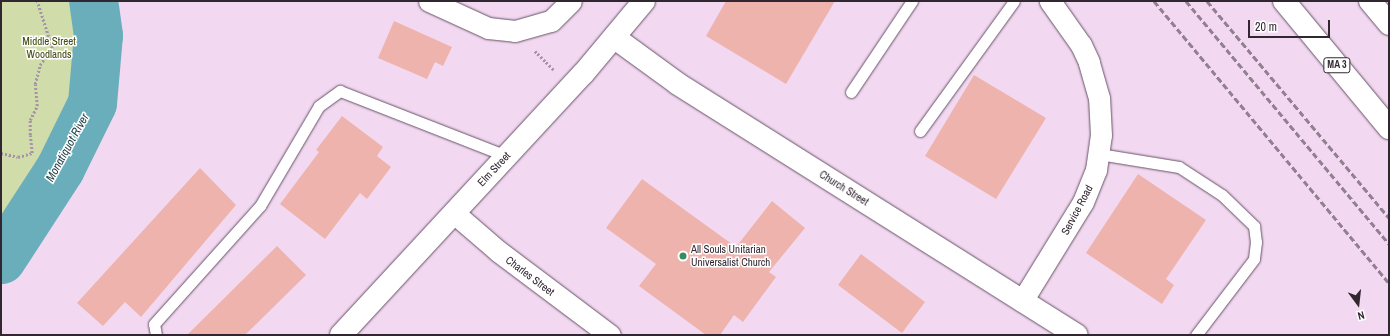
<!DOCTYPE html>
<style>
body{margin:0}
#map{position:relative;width:1390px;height:336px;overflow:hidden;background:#f2d9f1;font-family:"Archivo Narrow",sans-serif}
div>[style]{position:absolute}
.green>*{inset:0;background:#d0dca9}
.river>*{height:49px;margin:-24.5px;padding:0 24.5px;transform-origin:24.5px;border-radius:24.5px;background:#6aaebb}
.building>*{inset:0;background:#efb3ad}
.path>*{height:2.5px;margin-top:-1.25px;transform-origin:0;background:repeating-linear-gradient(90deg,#a693a5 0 2px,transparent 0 4px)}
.roads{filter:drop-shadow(0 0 1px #675266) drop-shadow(0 0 1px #675266)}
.lane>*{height:11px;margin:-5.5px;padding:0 5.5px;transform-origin:5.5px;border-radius:5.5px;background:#fff}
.street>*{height:21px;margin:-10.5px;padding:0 10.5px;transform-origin:10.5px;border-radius:10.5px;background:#fff}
.secondary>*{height:22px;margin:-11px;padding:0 11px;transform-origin:11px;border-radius:11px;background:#fff}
.highway>*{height:22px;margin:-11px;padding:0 11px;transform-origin:11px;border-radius:11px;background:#fff}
.rail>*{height:3px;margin-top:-1.5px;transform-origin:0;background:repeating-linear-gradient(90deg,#918090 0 6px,transparent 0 9px)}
.dots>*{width:11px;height:11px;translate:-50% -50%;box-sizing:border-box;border:2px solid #fff;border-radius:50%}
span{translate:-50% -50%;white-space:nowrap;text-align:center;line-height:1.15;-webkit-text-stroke:3px #fff;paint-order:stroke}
.shield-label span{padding:1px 3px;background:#fff;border:1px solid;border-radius:3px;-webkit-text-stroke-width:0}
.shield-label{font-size:10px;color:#302730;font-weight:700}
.park-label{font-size:11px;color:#424b0f}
.street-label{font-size:11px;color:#302730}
.poi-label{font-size:11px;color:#302730}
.left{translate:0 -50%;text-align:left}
.water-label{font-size:12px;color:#1b3d43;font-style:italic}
.frame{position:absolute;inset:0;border:2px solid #302730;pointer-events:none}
.north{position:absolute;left:1338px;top:284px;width:40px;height:40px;-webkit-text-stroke:3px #fff;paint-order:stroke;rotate:165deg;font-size:11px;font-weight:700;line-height:16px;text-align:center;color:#302730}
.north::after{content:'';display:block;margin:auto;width:14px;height:18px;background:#302730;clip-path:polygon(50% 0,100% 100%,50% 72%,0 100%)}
.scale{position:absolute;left:1248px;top:20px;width:82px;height:18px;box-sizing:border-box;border:2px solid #302730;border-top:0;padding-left:5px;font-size:12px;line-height:14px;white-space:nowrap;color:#302730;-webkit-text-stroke:3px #fff;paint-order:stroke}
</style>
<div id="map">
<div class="green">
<i style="clip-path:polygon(1px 1px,89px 1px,98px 35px,92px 103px,1px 258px)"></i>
</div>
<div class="river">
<i style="left:1px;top:259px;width:108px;rotate:-57deg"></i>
<i style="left:60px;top:168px;width:72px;rotate:-63.8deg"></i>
<i style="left:92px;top:103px;width:68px;rotate:-85deg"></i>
<i style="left:98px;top:35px;width:34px;rotate:-98deg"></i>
</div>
<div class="building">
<i style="clip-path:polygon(726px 1px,835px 1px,786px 84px,706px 36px)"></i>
<i style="clip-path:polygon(394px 21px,452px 47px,443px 66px,435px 62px,427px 79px,378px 58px)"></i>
<i style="clip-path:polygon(974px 75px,1046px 118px,996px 199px,925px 156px)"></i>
<i style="clip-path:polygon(342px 116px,383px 147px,377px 156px,391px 167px,367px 199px,360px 193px,325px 239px,280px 204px,319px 152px,316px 150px)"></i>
<i style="clip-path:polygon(200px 168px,236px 205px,141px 317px,125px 302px,103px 326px,77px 303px)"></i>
<i style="clip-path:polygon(1138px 174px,1206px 220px,1166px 279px,1174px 285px,1162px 304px,1086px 253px)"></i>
<i style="clip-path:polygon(642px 179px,736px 247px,772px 201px,805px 228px,769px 272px,776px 277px,743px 322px,734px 315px,720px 335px,706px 335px,639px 286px,656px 264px,606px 228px)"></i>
<i style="clip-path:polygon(277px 246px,306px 275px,245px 335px,187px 335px)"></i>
<i style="clip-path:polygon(861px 254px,925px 302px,902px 333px,838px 285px)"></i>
</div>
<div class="path">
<i style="left:535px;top:51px;width:27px;rotate:45deg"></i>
<i style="left:1px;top:153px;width:17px;rotate:13deg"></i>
<i style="left:18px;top:157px;width:15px;rotate:-16deg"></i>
<i style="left:32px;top:153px;width:18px;rotate:-96deg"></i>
<i style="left:30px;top:135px;width:15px;rotate:-90deg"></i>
<i style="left:30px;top:120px;width:16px;rotate:-63deg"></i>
<i style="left:37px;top:106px;width:22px;rotate:-95deg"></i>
<i style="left:35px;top:84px;width:20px;rotate:-75deg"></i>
<i style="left:40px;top:65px;width:21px;rotate:-55deg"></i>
<i style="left:52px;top:48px;width:49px;rotate:-107.7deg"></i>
</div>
<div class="roads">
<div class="lane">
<i style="left:851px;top:92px;width:110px;rotate:-56.2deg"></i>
<i style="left:920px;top:131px;width:160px;rotate:-54.1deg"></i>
<i style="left:1099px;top:154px;width:81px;rotate:9.2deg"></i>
<i style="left:1179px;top:167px;width:51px;rotate:33.1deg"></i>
<i style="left:1222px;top:195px;width:45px;rotate:44.1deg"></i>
<i style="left:1254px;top:226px;width:16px;rotate:83deg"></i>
<i style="left:1256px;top:242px;width:17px;rotate:97deg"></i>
<i style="left:1254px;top:259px;width:96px;rotate:127.3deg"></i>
<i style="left:156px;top:335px;width:11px;rotate:-100deg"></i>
<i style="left:154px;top:324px;width:159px;rotate:-48.1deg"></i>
<i style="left:260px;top:206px;width:116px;rotate:-59.5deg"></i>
<i style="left:319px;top:106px;width:26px;rotate:-36deg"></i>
<i style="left:340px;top:91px;width:179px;rotate:21.3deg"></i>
</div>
<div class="street">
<i style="left:429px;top:1px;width:65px;rotate:24.6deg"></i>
<i style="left:488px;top:28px;width:27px;rotate:6deg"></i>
<i style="left:515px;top:31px;width:37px;rotate:-16deg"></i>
<i style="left:551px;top:21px;width:28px;rotate:-45deg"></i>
<i style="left:454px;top:213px;width:58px;rotate:40.8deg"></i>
<i style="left:498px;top:251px;width:140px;rotate:36.9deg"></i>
<i style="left:1022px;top:301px;width:116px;rotate:-58.4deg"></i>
<i style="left:1083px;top:202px;width:35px;rotate:-68deg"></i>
<i style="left:1096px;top:170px;width:35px;rotate:-82deg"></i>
<i style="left:1101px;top:135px;width:37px;rotate:-93deg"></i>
<i style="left:1099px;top:98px;width:37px;rotate:-106deg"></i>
<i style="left:1089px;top:62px;width:19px;rotate:-115deg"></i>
<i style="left:1081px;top:45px;width:54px;rotate:-125.2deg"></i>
</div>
<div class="secondary">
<i style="left:615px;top:38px;width:78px;rotate:36.1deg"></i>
<i style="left:678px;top:84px;width:471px;rotate:32.2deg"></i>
<i style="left:341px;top:335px;width:356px;rotate:-47.2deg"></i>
<i style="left:583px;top:74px;width:95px;rotate:-50.1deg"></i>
</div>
<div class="highway">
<i style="left:1284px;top:1px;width:165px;rotate:50.4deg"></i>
<i style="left:1370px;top:1px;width:30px;rotate:50deg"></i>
</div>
</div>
<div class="rail">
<i style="left:1154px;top:1px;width:367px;rotate:50.2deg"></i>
<i style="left:1186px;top:1px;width:317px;rotate:50.1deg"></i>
<i style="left:1207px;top:1px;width:283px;rotate:50deg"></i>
</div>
<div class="dots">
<i style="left:683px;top:256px;background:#378d60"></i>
</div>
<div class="shield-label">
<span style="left:1337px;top:65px">MA 3</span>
</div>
<div class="park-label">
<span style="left:49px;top:48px">Middle Street<br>Woodlands</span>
</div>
<div class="street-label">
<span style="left:494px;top:169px;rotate:-47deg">Elm Street</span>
<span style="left:844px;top:188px;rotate:32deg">Church Street</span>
<span style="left:1077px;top:210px;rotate:-62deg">Service Road</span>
<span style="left:530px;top:276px;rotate:37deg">Charles Street</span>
</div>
<div class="poi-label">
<span class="left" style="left:691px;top:256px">All Souls Unitarian<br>Universalist Church</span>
</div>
<div class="water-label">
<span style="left:68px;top:148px;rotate:-61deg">Monatiquot River</span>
</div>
<div class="frame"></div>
<div class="north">N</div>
<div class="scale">20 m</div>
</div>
